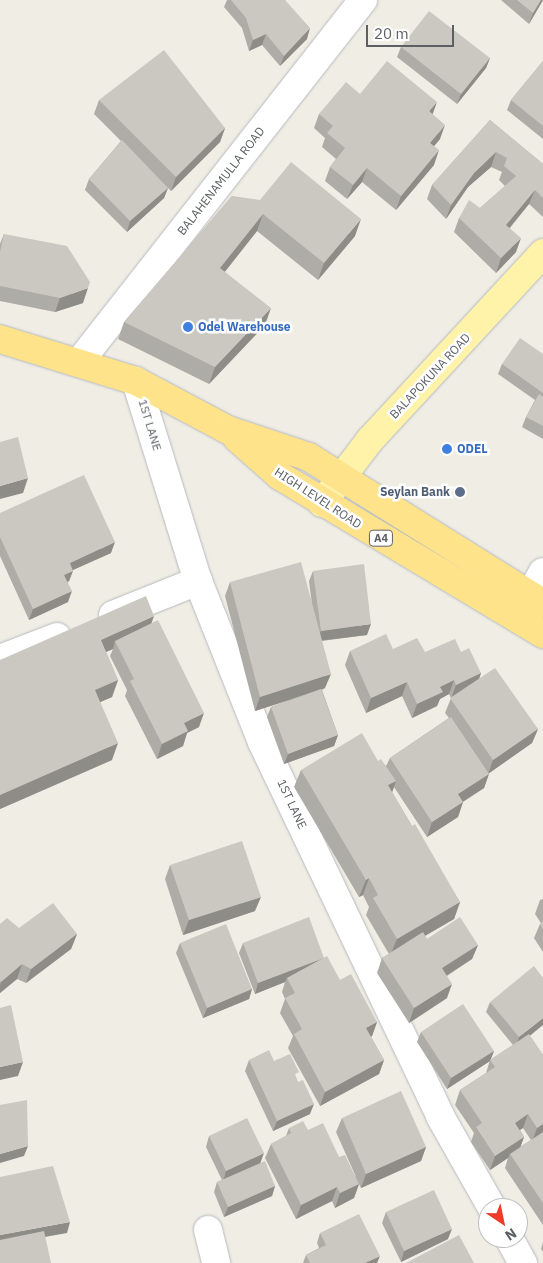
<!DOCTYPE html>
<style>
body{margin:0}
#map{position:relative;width:543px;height:1263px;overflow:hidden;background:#efede4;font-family:"IBM Plex Sans",sans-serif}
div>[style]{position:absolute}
.roads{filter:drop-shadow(0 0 1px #b6babf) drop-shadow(0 0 1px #b6babf)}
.minor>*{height:28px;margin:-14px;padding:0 14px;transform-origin:14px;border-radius:14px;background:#fff}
.major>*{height:28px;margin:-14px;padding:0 14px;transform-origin:14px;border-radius:14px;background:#fff2a9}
.highway>*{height:28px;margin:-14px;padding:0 14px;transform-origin:14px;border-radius:14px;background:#ffe38b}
.wall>*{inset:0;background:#aeaca6}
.shaded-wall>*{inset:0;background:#8d8c87}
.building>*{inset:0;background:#cac8c1}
.dots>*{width:14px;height:14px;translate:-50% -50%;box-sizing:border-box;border:2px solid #fff;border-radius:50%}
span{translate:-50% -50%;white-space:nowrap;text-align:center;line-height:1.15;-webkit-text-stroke:5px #fff;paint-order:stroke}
.shield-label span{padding:1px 4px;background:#fff;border:1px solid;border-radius:4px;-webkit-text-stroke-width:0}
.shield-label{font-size:11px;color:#5c6065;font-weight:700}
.street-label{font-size:12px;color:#5c6065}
.shop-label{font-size:12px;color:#366cbe;font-weight:700}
.left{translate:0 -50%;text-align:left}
.service-label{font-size:12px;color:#4e5e75;font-weight:700}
.right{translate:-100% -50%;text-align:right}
.north{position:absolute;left:478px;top:1198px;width:50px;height:50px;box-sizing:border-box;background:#fff;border:1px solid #bebfc1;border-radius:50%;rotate:146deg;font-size:14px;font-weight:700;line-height:20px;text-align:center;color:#5c6065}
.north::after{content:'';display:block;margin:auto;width:18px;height:22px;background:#f13a28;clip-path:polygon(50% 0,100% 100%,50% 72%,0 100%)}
.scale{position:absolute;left:366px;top:25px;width:88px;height:22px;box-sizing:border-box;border:2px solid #5c6065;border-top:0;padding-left:6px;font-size:15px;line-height:18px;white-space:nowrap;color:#5c6065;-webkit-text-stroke:4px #fff;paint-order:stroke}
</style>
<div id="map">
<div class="roads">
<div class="minor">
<i style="left:80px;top:361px;width:459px;rotate:-51.9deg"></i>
<i style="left:136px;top:381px;width:209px;rotate:72.8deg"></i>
<i style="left:198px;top:581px;width:173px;rotate:68.3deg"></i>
<i style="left:262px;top:742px;width:414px;rotate:64.5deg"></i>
<i style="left:440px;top:1116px;width:106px;rotate:60.5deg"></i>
<i style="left:530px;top:595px;width:26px;rotate:-61deg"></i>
<i style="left:113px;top:615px;width:92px;rotate:-21.8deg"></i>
<i style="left:0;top:659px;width:61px;rotate:-21.1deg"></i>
<i style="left:208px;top:1230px;width:34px;rotate:76deg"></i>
<i style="left:509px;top:1238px;width:29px;rotate:61deg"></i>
</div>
<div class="major">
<i style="left:322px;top:503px;width:79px;rotate:-52.7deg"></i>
<i style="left:370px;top:440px;width:255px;rotate:-47.2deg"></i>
</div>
<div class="highway">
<i style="left:0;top:339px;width:142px;rotate:17.2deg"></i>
<i style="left:136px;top:381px;width:104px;rotate:28deg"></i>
<i style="left:228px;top:430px;width:85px;rotate:18.4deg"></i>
<i style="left:309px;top:457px;width:276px;rotate:32deg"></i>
<i style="left:237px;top:438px;width:57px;rotate:41.5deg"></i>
<i style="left:280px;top:476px;width:307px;rotate:31deg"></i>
</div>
</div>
<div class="wall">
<i style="clip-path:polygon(227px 0,285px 0,307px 39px,280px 66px,262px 45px,249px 51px,242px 28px,224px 7px)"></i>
<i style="clip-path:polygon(501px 0,543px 0,529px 24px)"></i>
<i style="clip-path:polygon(401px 47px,490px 58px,486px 68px,457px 104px,397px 57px)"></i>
<i style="clip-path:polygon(543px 61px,543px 139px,507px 110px,511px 100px)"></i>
<i style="clip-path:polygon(360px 94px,432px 114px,440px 139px,434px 146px,434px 165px,396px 210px,362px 182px,347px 199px,325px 181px,330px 167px,336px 159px,322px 147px,325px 138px,314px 128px,319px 114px)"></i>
<i style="clip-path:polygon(99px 100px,225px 128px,220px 142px,171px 191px,168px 188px,164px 198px,127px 232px,85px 190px,89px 179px,121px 141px,94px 114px)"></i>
<i style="clip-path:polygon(490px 120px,543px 164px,543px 217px,529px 204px,510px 228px,516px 252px,496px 273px,454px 232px,459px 218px,480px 208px,505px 186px,499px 180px,502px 172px,491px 167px,468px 187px,446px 219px,427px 199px,432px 185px)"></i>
<i style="clip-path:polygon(232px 196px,355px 236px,318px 280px,257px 231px,225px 272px,265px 325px,209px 384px,118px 339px,124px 322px)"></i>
<i style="clip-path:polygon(4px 234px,83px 303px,55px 312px,0 301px,0 244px)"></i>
<i style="clip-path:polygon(543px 354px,543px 439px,522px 427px,526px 417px,535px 400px,498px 374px,502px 364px)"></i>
<i style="clip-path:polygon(0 513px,111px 553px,73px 570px,69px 581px,68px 582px,68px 602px,29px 620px,0 556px)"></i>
<i style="clip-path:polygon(313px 571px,367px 635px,322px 641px,325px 688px,322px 690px,338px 735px,334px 746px,284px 764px,267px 717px,271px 707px,290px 700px,255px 711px,225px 596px,230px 582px,312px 605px,309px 581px)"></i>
<i style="clip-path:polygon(152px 623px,199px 727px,187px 733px,183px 746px,157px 759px,125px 696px,127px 690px,110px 656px,113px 649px,106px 652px,118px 680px,112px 697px,100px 702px,112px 760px,0 809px,0 660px)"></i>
<i style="clip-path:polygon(393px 649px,425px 652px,461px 652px,481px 673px,479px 679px,538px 729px,532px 743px,489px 773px,484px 788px,463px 802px,458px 817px,427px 837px,394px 787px,392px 792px,412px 826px,460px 902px,454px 919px,425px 936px,427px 939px,478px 945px,472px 959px,447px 976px,447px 998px,409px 1023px,377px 973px,382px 958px,389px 954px,366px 915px,369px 907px,363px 895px,359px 897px,294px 787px,301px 770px,378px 761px,386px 766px,390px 758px,449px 718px,445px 713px,451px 698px,449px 694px,440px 699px,437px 706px,412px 718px,402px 696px,366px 713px,345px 665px,350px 651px)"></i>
<i style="clip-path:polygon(170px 865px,255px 911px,183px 935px,165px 879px)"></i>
<i style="clip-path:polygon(543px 899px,543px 952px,534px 938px,540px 924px,541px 923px,535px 914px,540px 900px)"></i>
<i style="clip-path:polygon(0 924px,19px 928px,77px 934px,71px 949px,26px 983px,17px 979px,0 993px)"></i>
<i style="clip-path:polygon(180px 943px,252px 989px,249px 999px,203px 1018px,176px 953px)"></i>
<i style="clip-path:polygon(243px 943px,324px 958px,340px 980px,377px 1022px,372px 1036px,371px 1037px,384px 1060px,379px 1074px,320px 1106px,288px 1048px,293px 1036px,280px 1013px,285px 999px,282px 992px,285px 982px,255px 994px,239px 953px)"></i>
<i style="clip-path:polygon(evenodd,490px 1002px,530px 1036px,543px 1055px,543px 1225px,505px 1168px,508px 1158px,490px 1170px,471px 1142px,474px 1133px,455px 1105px,460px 1090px,486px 1073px,490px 1060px,513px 1045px,486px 1012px,490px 1002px,523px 1128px,531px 1140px,520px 1147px,524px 1137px,520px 1130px,523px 1128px)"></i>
<i style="clip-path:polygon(421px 1032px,494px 1051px,490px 1061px,447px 1089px,417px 1042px)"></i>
<i style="clip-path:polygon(249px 1060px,274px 1061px,296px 1078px,310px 1114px,273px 1131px,245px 1071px)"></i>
<i style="clip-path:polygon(342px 1118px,426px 1147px,421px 1161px,361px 1188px,359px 1184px,354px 1198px,335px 1208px,332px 1201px,296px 1219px,265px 1158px,271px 1144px,286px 1136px,289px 1128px,308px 1130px,339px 1157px,356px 1177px,336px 1132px)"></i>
<i style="clip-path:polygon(209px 1136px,260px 1163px,275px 1186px,272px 1196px,224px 1217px,214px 1192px,217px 1182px,222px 1180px,206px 1147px)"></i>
<i style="clip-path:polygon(386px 1212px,448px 1239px,401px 1262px,382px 1223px)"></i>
<i style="clip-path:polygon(320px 1233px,377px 1263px,303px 1263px,306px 1255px,319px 1248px,317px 1243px)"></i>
<i style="clip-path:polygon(543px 1242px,543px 1252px,541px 1249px)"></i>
</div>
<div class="shaded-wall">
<i style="clip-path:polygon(541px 0,543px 0,529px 24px,533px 13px)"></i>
<i style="clip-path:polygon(310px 28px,307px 39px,280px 66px,284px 56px)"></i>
<i style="clip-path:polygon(266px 34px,262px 45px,249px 51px,253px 40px)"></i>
<i style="clip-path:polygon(490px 58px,486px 68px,457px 104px,461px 94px)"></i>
<i style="clip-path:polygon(437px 102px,432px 116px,429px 111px)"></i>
<i style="clip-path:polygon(445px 125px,440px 139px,425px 157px,430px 143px)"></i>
<i style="clip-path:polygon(225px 128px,220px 142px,171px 191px,176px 177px)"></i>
<i style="clip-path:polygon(439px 150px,434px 165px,396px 210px,401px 196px)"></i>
<i style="clip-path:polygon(496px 152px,491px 167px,468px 187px,446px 219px,451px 205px,474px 173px)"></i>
<i style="clip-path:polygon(367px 168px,362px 182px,347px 199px,353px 185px)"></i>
<i style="clip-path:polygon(168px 188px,164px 198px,127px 232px,130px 221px)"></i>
<i style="clip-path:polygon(535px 190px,529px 204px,500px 239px,506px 225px)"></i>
<i style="clip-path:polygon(263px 214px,257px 231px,214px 285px,220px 268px)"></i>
<i style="clip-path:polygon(361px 219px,355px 236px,318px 280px,324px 263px)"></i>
<i style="clip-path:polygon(521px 238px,516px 252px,496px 273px,501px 258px)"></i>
<i style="clip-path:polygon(88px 288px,83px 303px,55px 312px,60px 298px)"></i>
<i style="clip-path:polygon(271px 308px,265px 325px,209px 384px,215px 367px)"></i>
<i style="clip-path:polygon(28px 478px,23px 493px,0 499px,0 486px)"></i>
<i style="clip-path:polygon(115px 542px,111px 553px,66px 573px,70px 563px)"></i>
<i style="clip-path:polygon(73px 571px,69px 581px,61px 585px,64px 575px)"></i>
<i style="clip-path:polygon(72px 591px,68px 602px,29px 620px,33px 609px)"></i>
<i style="clip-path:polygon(154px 616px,148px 633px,115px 641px,113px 649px,94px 657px,101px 640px)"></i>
<i style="clip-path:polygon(371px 624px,367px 635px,317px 641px,321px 631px)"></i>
<i style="clip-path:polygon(481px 673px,476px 687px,451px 699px,456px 685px)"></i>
<i style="clip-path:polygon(331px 674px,325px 688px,255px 711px,260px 697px)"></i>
<i style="clip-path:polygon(118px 680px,112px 697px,89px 707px,95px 690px)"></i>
<i style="clip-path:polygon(454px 680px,449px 694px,440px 699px,437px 706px,412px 718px,417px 704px,440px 687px)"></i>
<i style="clip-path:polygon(407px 682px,402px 696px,366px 713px,371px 698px)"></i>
<i style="clip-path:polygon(204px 713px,199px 727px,187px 733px,183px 746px,157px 759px,162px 744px,184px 723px)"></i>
<i style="clip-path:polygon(538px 729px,532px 743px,488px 774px,493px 760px)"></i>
<i style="clip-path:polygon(338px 735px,334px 746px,284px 764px,288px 754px)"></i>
<i style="clip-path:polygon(118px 743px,112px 760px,0 809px,0 795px)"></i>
<i style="clip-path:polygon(489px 774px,484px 788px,453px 808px,458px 794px)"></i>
<i style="clip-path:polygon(396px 781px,390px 798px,388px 785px)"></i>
<i style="clip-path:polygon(463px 802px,458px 817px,427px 837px,432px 822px)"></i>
<i style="clip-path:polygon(369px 878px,363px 895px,359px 897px,366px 880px)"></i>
<i style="clip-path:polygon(261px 897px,255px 911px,183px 935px,189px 920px)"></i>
<i style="clip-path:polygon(460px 902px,454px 919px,390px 956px,397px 939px)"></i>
<i style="clip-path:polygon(77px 934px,71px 949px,26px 983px,31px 969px)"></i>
<i style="clip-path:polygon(478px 945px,472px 959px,436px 982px,442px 968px)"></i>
<i style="clip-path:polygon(324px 958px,287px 978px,285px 982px,255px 994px,258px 983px)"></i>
<i style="clip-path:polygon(22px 964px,17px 979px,0 993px,0 986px,1px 982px)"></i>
<i style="clip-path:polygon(452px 984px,447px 998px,409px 1023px,414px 1008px)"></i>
<i style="clip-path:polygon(252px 989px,249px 999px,203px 1018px,207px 1008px)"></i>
<i style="clip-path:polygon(543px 1018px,543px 1025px,515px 1048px,519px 1037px)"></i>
<i style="clip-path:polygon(377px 1022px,372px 1036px,361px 1042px,366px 1028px)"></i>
<i style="clip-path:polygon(494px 1051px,490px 1061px,447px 1089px,451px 1078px)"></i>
<i style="clip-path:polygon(384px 1060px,379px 1074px,320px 1106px,325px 1092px)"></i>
<i style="clip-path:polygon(23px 1062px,18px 1076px,0 1080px,0 1067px)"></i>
<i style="clip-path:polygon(314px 1104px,310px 1114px,273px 1131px,277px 1121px)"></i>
<i style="clip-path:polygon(528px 1114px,523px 1128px,509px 1137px,515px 1123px)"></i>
<i style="clip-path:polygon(543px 1124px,543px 1135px,532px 1142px,537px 1128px)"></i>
<i style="clip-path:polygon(524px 1137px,519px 1151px,510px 1154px,508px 1158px,490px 1170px,495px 1156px)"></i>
<i style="clip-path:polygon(28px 1146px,24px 1156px,0 1163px,0 1154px)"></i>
<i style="clip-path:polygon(426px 1147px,421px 1161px,361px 1188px,366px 1174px)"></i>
<i style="clip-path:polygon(264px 1153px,260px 1164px,223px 1182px,226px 1171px)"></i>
<i style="clip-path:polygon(359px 1184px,354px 1198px,335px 1208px,340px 1193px)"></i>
<i style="clip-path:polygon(275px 1186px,272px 1196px,224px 1217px,228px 1207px)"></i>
<i style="clip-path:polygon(337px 1187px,332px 1201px,296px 1219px,301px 1205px)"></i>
<i style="clip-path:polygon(70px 1222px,67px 1233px,0 1245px,0 1235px)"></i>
<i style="clip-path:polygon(452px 1229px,448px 1239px,401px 1262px,404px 1251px)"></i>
<i style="clip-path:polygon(380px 1256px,377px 1263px,365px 1263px)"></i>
</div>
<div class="building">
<i style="clip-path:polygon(231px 0,285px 0,310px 28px,284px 56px,266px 34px,253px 40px,246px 18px)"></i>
<i style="clip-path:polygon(517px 0,541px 0,533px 13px)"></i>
<i style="clip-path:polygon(429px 11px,490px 58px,461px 94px,401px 47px)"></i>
<i style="clip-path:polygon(164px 50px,225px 128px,176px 177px,99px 100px)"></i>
<i style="clip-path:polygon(387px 61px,437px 102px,429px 111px,445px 125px,430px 143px,439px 150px,401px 196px,367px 168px,353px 185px,330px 167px,345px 148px,327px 133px,333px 126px,319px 114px,346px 82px,360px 94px)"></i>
<i style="clip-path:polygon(543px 61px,543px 126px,511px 100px)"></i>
<i style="clip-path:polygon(490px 120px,543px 164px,543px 198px,535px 190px,506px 225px,521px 238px,501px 258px,459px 218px,469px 200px,480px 208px,516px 176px,504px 166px,507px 158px,496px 152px,474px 173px,451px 205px,432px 185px)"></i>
<i style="clip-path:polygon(122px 140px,168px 188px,130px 221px,89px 179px)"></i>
<i style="clip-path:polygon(291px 162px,361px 219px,324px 263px,263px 214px,220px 268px,271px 308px,215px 367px,124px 322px,232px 196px,260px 200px)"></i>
<i style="clip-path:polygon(4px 234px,67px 246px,90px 282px,88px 288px,60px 298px,0 286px,0 252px)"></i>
<i style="clip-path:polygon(520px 338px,543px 354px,543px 393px,502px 364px)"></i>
<i style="clip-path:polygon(539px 394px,543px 397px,543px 426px,526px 417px)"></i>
<i style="clip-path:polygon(18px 437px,28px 478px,0 486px,0 442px)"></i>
<i style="clip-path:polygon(84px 475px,115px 542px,70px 563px,73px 571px,64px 575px,72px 591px,33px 609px,0 537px,0 513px)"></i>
<i style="clip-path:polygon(301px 562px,331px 674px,260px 697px,230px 582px)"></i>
<i style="clip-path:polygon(364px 564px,371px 624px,321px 631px,313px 571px)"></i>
<i style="clip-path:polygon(146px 596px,154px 616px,101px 640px,118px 680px,95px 690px,118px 743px,0 795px,0 660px)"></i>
<i style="clip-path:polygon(158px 620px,204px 713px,184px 723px,188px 731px,162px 744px,130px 681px,134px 679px,115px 641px)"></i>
<i style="clip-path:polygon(386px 634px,393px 649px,417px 638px,425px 652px,455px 639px,461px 652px,469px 648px,481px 673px,456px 685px,454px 680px,440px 687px,443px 692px,417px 704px,407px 682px,371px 698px,350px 651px)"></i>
<i style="clip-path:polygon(495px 668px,538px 729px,493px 760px,450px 698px)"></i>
<i style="clip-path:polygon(321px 689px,338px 735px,288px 754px,271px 707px)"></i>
<i style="clip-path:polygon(451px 717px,489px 774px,458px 794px,463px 802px,432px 822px,390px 758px)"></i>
<i style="clip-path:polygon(362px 733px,378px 761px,381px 759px,396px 781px,388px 785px,412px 826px,415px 824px,460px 902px,397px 939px,373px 898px,378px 895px,369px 878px,366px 880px,301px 770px)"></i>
<i style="clip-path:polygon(242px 841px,261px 897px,189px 920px,170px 865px)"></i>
<i style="clip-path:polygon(53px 903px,77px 934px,31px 969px,22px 964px,1px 982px,0 980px,0 924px,7px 918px,19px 928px)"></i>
<i style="clip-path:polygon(309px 917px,324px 958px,258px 983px,243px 943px)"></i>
<i style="clip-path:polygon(460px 917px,478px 945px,442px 968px,452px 984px,414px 1008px,382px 958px,423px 932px,427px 939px)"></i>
<i style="clip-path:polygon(543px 922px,543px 929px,540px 924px)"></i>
<i style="clip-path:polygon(226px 924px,252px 989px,207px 1008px,180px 943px)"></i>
<i style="clip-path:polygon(327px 956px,340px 980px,351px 974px,377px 1022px,366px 1028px,384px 1060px,325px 1092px,294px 1034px,302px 1029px,285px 998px,295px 993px,287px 978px)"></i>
<i style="clip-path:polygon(534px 966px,543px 978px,543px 1018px,519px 1037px,490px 1002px)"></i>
<i style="clip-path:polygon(463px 1004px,494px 1051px,451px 1078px,421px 1032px)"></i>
<i style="clip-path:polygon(11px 1005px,23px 1062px,0 1067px,0 1008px)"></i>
<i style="clip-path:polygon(529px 1034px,543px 1055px,543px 1124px,537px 1128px,528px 1114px,515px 1123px,524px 1137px,495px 1156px,476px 1127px,482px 1123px,460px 1090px,495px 1067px,490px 1060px)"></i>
<i style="clip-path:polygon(269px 1050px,274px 1061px,290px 1054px,299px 1072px,295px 1074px,298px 1082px,303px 1080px,314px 1104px,277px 1121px,249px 1060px)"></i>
<i style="clip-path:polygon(401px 1091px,426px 1147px,366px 1174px,342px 1118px)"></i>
<i style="clip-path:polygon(27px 1100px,28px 1146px,0 1154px,0 1105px)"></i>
<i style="clip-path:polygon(247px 1118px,264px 1153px,226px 1171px,209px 1136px)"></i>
<i style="clip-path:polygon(303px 1121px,308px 1130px,323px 1123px,339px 1157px,345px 1155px,359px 1184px,340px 1193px,337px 1187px,301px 1205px,271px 1144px,291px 1133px,289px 1128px)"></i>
<i style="clip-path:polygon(543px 1132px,543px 1203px,510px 1154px)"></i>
<i style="clip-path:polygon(265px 1161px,275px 1186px,228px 1207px,217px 1182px)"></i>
<i style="clip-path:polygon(53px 1166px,70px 1222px,0 1235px,0 1177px)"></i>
<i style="clip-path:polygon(434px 1190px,452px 1229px,404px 1251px,386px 1212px)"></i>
<i style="clip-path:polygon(359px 1214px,380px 1256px,365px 1263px,310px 1263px,306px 1255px,326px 1245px,320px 1233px)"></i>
<i style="clip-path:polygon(44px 1231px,51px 1263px,0 1263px,0 1240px)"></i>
<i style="clip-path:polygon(459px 1235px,474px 1263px,406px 1263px)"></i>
</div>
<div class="dots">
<i style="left:188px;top:327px;background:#3f7fe0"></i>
<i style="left:447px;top:449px;background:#3f7fe0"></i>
<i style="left:460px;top:492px;background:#5c6f8a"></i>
</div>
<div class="shield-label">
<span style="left:381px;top:538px">A4</span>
</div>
<div class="street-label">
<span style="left:221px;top:181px;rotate:-52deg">BALAHENAMULLA ROAD</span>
<span style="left:430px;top:376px;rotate:-47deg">BALAPOKUNA ROAD</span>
<span style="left:150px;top:425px;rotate:73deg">1ST LANE</span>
<span style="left:318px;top:498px;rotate:33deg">HIGH LEVEL ROAD</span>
<span style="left:292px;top:804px;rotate:65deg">1ST LANE</span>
</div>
<div class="shop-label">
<span class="left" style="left:198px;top:327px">Odel Warehouse</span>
<span class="left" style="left:457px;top:449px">ODEL</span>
</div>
<div class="service-label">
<span class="right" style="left:450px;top:492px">Seylan Bank</span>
</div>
<div class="north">N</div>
<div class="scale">20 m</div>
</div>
